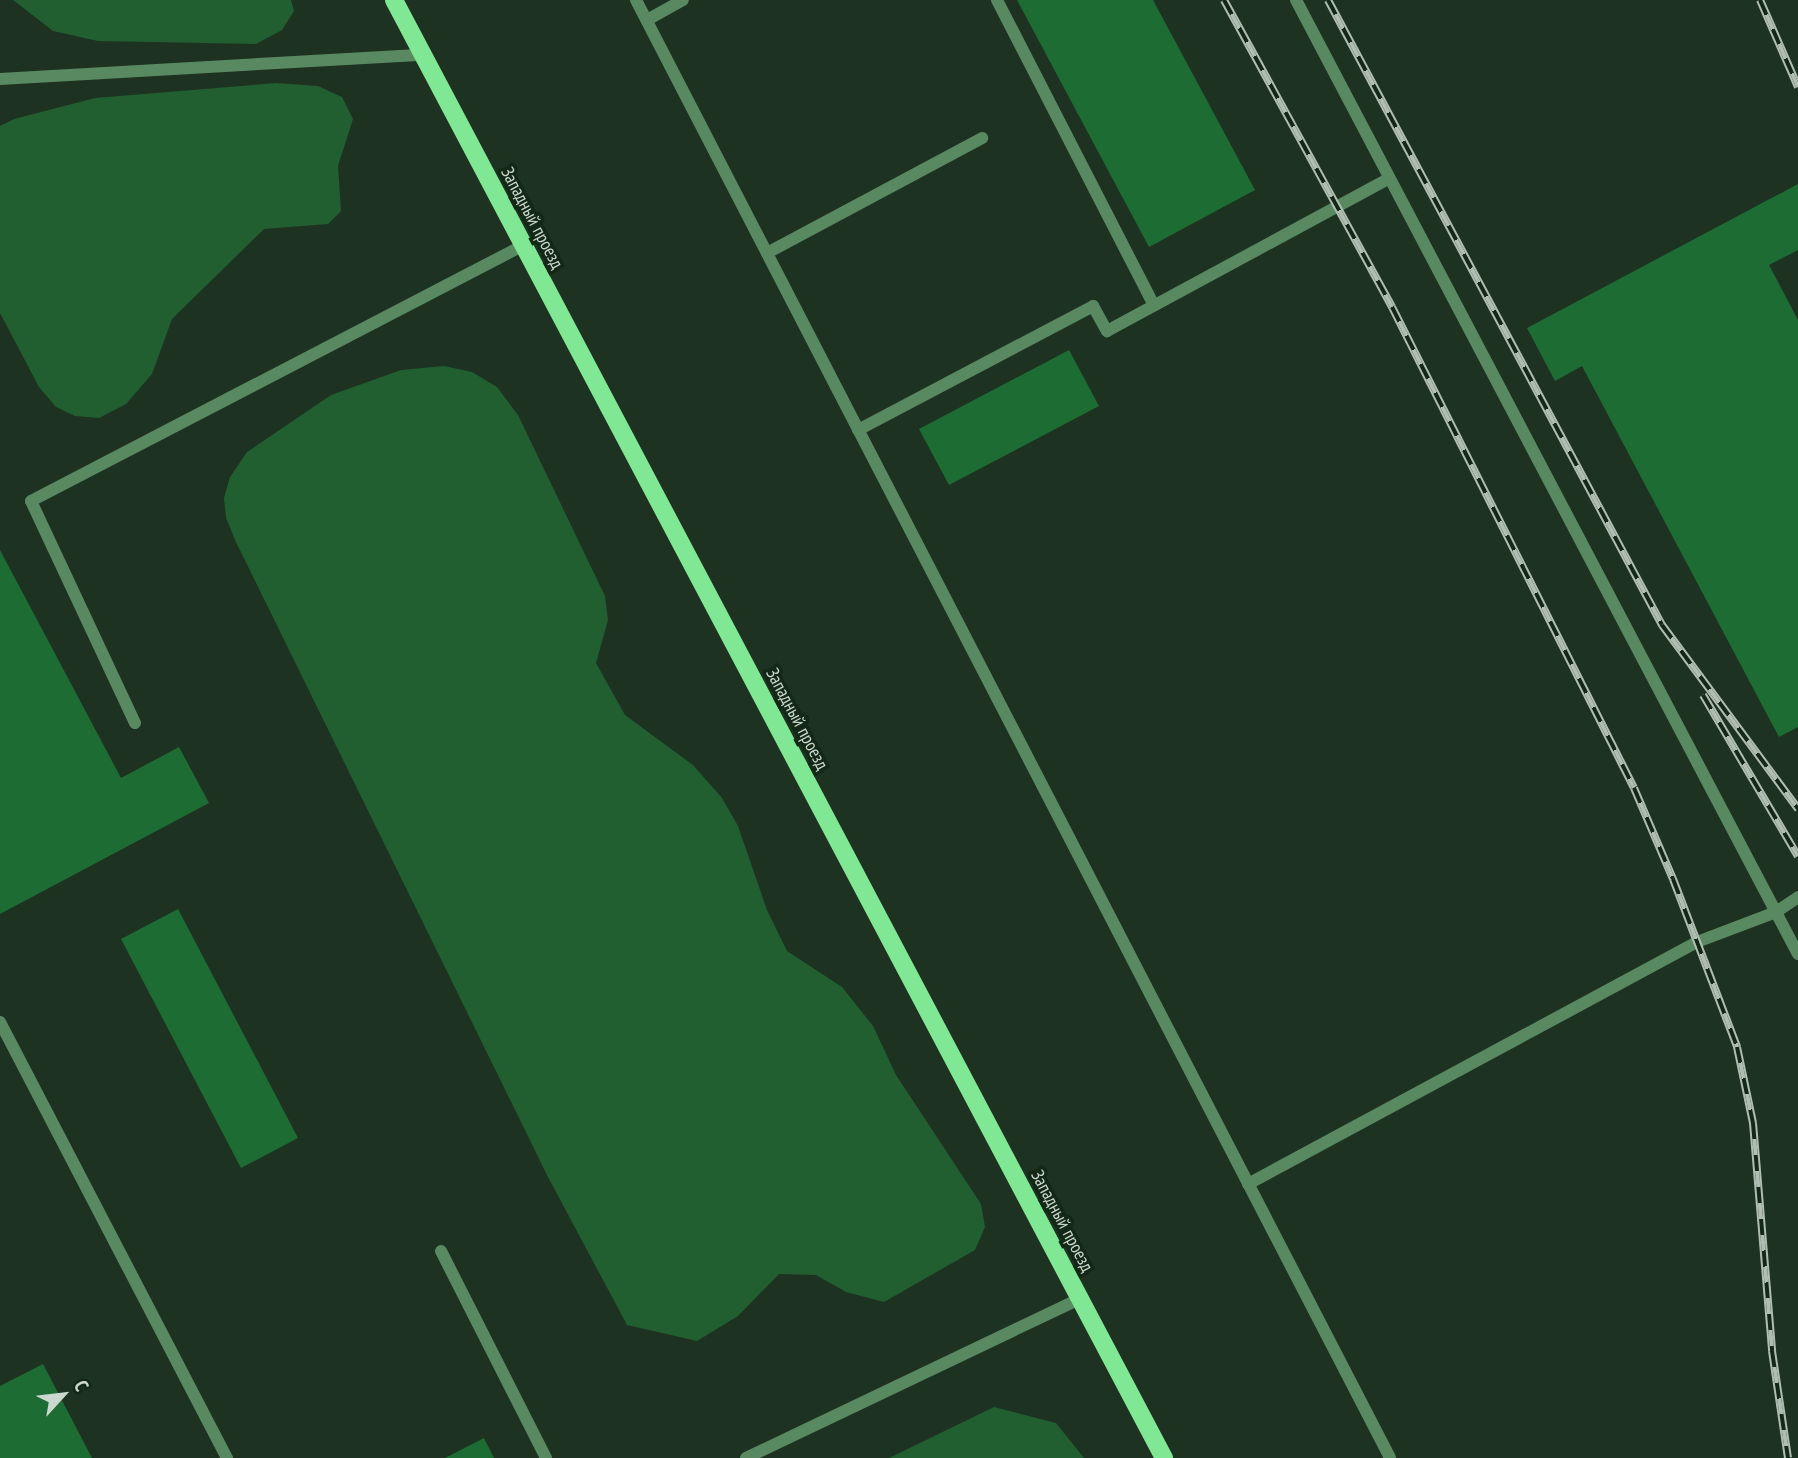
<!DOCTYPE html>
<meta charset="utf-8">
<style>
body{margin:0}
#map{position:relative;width:1798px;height:1458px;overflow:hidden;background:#1e3221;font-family:"PT Sans Narrow",sans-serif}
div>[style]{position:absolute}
.green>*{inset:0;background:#215e30}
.building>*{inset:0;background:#1d6c33}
.lane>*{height:12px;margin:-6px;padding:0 6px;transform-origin:6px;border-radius:6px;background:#598961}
.primary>*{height:18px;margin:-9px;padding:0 9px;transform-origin:9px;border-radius:9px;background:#80e794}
.rail>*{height:8px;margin-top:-4px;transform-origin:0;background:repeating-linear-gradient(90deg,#142817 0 16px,#b0beb2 0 32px);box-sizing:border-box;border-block:2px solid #b0beb2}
span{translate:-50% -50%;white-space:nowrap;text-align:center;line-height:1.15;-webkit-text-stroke:7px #142817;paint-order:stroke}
.street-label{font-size:18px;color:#cbd8cd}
.north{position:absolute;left:28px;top:1360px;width:70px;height:70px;-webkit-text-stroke:5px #142817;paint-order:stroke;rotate:63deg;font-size:19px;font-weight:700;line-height:28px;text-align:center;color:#cbd8cd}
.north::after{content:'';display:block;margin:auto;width:24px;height:32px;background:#cbd8cd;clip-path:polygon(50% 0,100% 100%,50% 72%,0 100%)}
</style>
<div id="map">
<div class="green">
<i style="clip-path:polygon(13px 0,291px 0,294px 11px,282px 30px,256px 44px,98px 41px,53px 31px)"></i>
<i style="clip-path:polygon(276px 83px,318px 86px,342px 97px,353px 119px,338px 166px,341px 211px,328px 224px,264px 229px,172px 319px,152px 374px,126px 404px,99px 418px,75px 416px,56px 407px,39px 387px,0 313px,0 126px,14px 119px,95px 98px)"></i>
<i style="clip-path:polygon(444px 366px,472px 372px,497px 387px,518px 415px,605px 596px,608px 620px,596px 663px,625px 715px,693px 765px,722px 798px,738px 826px,767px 910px,787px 951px,842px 987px,873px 1026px,896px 1075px,981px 1204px,985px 1227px,975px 1250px,884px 1302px,846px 1292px,816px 1275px,779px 1274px,738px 1316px,697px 1341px,627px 1325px,548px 1177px,235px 540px,226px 518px,224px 498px,230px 477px,247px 452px,331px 395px,401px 370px)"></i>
<i style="clip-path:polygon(994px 1407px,1056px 1423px,1084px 1458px,889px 1458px)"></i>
</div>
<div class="building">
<i style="clip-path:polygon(1017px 0,1153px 0,1255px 190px,1149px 247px)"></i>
<i style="clip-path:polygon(1798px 184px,1798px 250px,1769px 265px,1798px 320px,1798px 727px,1779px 737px,1582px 366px,1555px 381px,1527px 328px)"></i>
<i style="clip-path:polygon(1069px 350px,1099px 406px,949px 485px,919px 429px)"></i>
<i style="clip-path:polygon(0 550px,121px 778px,179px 747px,209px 803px,0 914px)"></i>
<i style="clip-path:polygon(178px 909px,298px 1138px,241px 1168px,121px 939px)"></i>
<i style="clip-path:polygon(43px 1364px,92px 1458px,0 1458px,0 1386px)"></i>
<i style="clip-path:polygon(484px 1438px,494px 1458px,445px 1458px)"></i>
</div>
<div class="lane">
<i style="left:636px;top:0;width:1641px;rotate:62.65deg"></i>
<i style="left:997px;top:0;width:343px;rotate:62.8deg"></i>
<i style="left:1296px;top:0;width:1078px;rotate:62.25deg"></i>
<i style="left:647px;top:20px;width:41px;rotate:-29.1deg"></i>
<i style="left:0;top:79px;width:423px;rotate:-3.3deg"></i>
<i style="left:767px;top:253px;width:244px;rotate:-28.1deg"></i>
<i style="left:858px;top:430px;width:266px;rotate:-27.8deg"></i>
<i style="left:1093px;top:306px;width:29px;rotate:61deg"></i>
<i style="left:1107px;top:331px;width:319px;rotate:-28.4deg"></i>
<i style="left:135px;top:723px;width:245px;rotate:-115.1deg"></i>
<i style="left:31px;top:501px;width:553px;rotate:-27.45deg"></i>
<i style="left:0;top:1022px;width:492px;rotate:62.5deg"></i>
<i style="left:1248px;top:1184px;width:510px;rotate:-28.32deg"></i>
<i style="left:1697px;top:942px;width:85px;rotate:-20.8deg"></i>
<i style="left:1776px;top:912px;width:27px;rotate:-34deg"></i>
<i style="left:441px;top:1251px;width:232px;rotate:63.1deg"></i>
<i style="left:746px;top:1458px;width:370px;rotate:-25.5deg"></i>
</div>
<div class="primary">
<i style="left:394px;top:0;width:1649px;rotate:62.16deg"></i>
</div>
<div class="rail">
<i style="left:1224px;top:0;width:350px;rotate:61.3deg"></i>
<i style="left:1392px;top:307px;width:538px;rotate:63.29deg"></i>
<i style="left:1634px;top:788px;width:99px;rotate:66.8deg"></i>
<i style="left:1673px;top:879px;width:180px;rotate:69.1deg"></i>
<i style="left:1737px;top:1047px;width:78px;rotate:78.1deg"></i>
<i style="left:1753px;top:1123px;width:229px;rotate:85.2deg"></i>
<i style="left:1772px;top:1351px;width:108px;rotate:81.5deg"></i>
<i style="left:1328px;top:0;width:709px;rotate:61.88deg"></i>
<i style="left:1662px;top:625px;width:229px;rotate:53.5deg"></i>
<i style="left:1760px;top:0;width:95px;rotate:66.4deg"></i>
<i style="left:1703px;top:695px;width:187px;rotate:59.5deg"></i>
</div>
<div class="street-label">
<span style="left:532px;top:218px;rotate:62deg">Западный проезд</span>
<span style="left:797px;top:719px;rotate:62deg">Западный проезд</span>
<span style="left:1062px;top:1221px;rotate:62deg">Западный проезд</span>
</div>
<div class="north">С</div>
</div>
